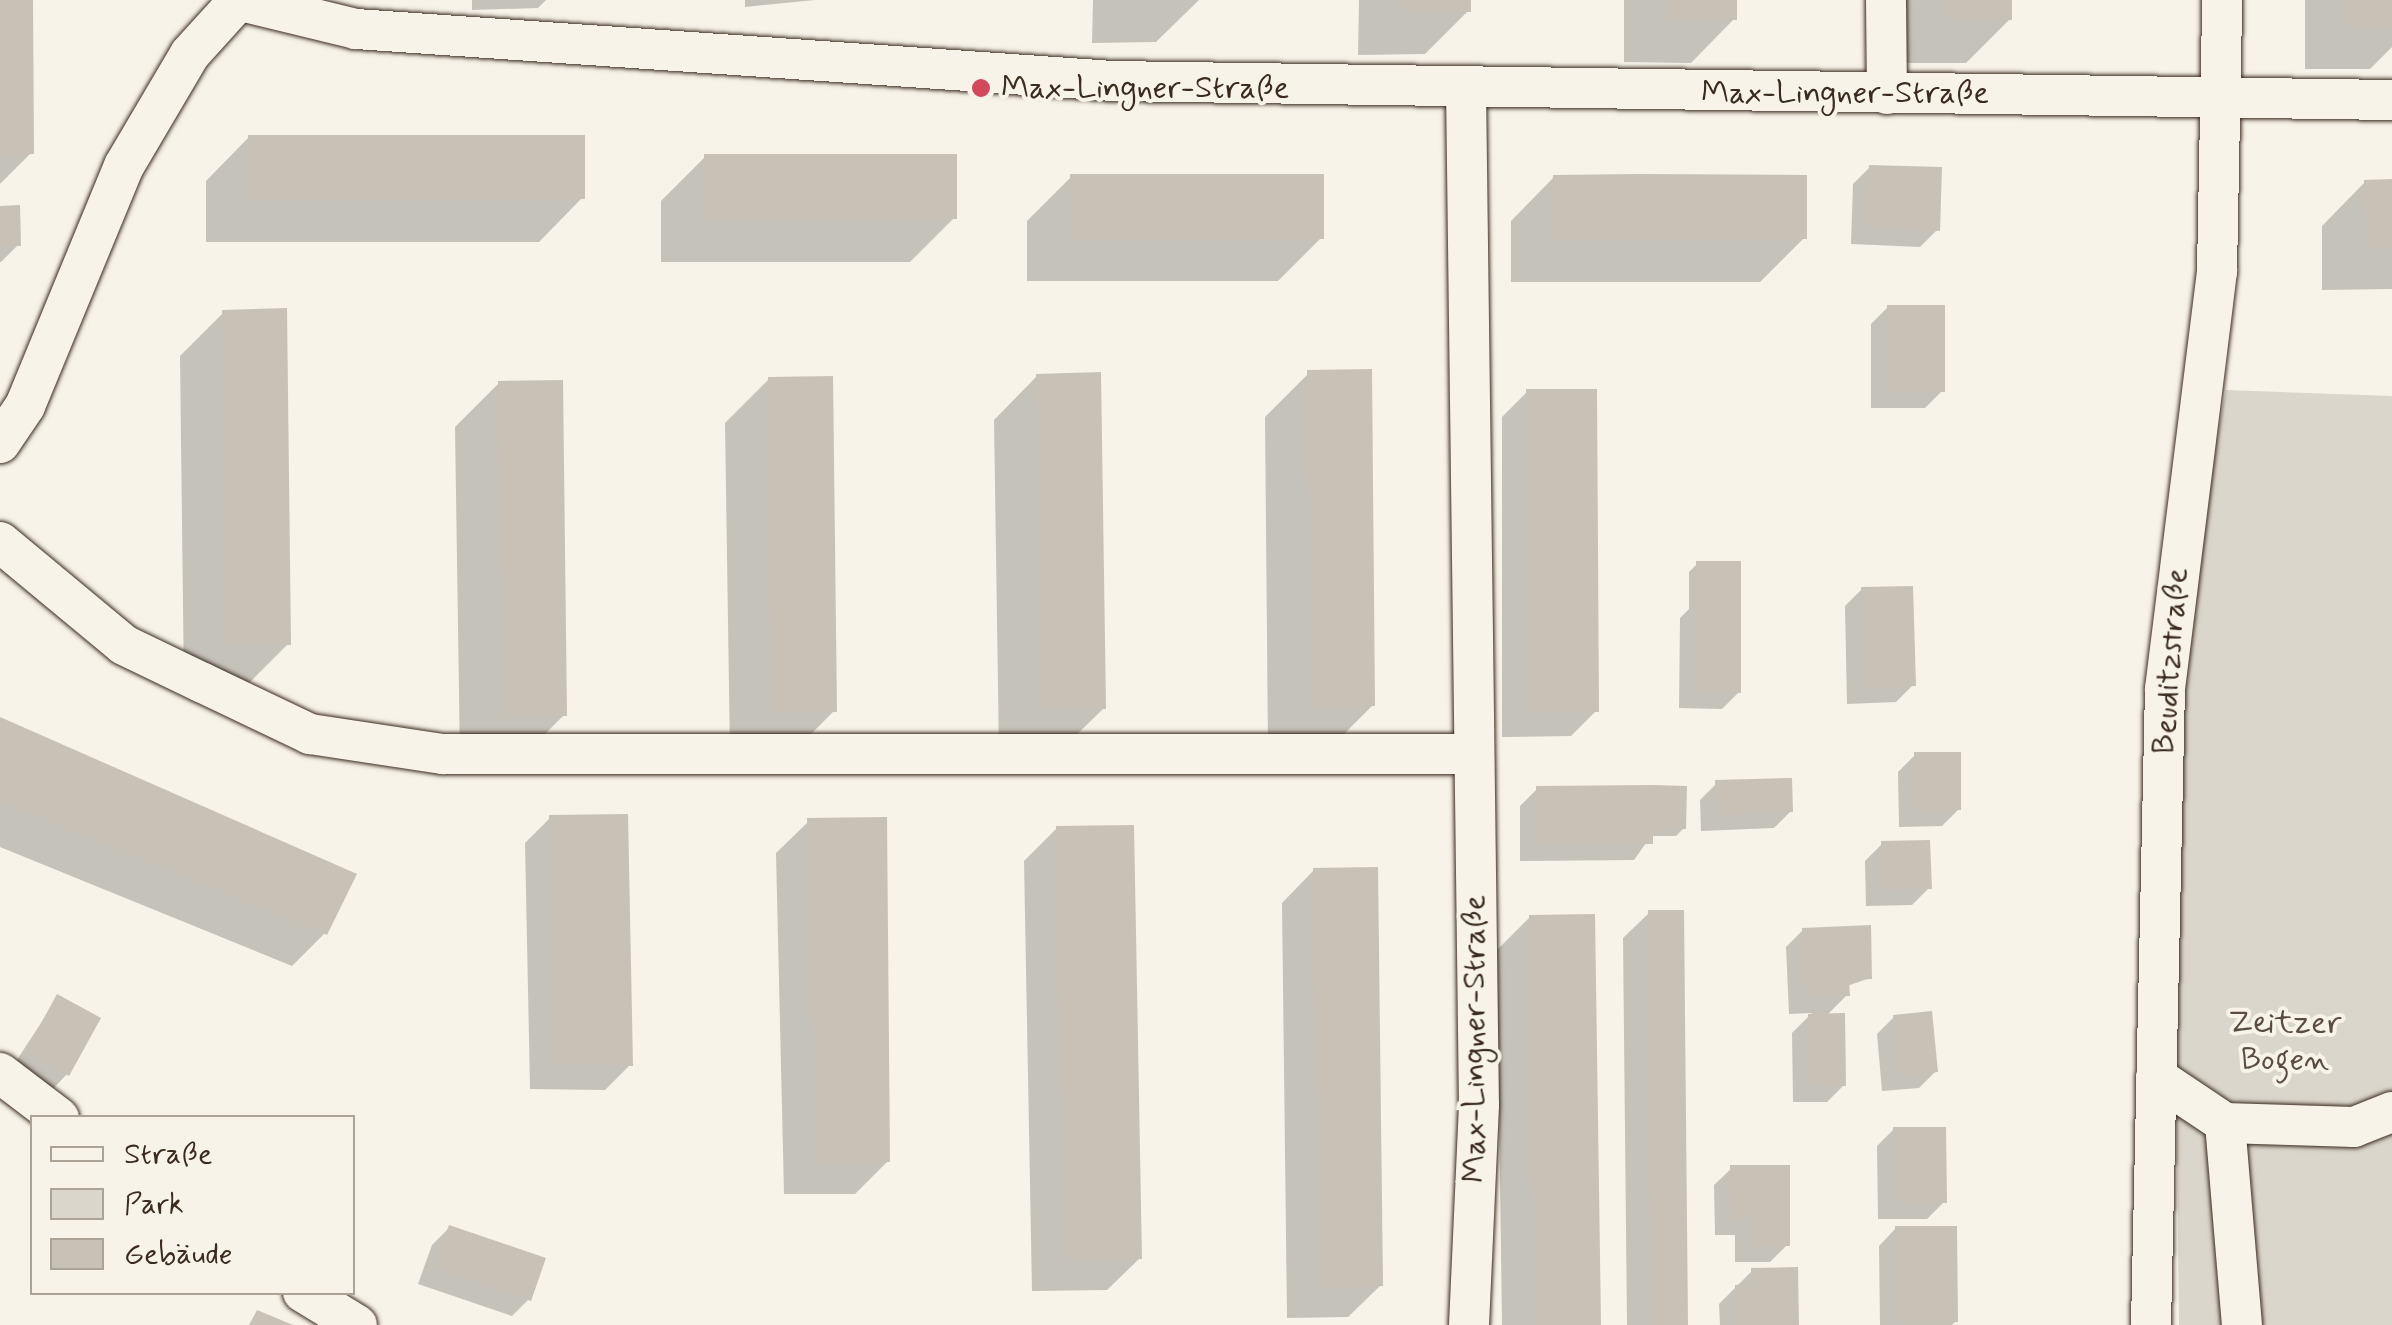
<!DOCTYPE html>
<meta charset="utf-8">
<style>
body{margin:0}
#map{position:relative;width:2392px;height:1325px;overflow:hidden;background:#f7f3e8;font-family:Mynerve,sans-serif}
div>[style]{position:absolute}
.green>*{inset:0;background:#dbd6cb}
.shadow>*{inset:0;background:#0003}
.building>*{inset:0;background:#c8c1b6}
.roads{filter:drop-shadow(0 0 2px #3b2a1e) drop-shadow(0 0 2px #3b2a1e)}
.minor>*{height:40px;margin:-20px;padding:0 20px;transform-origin:20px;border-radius:20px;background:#f7f3e8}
.dots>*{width:28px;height:28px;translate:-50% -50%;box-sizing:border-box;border:5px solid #f7f3e8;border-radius:50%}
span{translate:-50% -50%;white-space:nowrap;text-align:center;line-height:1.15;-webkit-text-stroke:8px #f7f3e8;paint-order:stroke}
.poi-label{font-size:32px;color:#3b2a1e}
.left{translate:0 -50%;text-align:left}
.street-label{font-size:32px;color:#3b2a1e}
.park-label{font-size:32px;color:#5b4c41}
.legend{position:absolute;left:30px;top:1115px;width:325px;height:180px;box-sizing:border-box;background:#f7f3e8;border:2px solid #aca397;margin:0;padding:12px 18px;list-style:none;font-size:30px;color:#3b2a1e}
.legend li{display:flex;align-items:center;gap:20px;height:50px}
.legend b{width:50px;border:2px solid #aca397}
</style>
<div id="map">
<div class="green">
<i style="clip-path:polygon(2226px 390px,2392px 396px,2392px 1325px,2179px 1325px,2176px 1050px,2187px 594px)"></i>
</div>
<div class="shadow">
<i style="clip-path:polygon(0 0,30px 0,31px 153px,0 184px)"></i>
<i style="clip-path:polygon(472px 0,546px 0,538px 8px,472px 10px)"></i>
<i style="clip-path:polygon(745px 0,815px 0,745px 7px)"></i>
<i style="clip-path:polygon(1093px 0,1199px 0,1156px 42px,1092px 43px)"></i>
<i style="clip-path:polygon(1359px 0,1468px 0,1468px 11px,1425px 54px,1358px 55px)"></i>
<i style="clip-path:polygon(1624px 0,1734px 0,1734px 19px,1691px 63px,1624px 62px)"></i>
<i style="clip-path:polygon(1902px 0,2009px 0,2010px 19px,1966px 63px,1902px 63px)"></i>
<i style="clip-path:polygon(2305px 0,2392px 0,2392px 47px,2370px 69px,2305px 69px)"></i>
<i style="clip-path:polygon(249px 137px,582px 198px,539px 242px,206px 242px,206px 181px)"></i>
<i style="clip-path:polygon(705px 157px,954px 218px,910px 262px,661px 262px,661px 201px)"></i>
<i style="clip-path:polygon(1870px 167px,1937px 230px,1920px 247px,1851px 244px,1853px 184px)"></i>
<i style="clip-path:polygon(1071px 177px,1321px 238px,1278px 281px,1027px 281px,1027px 221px)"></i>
<i style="clip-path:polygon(1554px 177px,1804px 238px,1760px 282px,1511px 282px,1511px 221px)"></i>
<i style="clip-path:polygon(2365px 182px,2392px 182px,2392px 289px,2322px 290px,2322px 226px)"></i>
<i style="clip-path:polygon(0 208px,18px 245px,1px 262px,0 262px)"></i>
<i style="clip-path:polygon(1888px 307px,1942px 391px,1925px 408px,1871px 408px,1871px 324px)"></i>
<i style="clip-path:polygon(224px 312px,288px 644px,244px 688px,184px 689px,180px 356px)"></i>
<i style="clip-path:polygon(1309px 373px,1373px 705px,1329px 749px,1268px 749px,1265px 417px)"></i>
<i style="clip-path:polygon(1037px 376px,1104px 708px,1060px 751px,999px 753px,994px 420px)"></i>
<i style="clip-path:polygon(769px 379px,834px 711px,790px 755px,730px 755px,725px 423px)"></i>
<i style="clip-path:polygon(499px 383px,564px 715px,520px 759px,460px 760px,455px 427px)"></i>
<i style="clip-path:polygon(1527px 392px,1596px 711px,1571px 736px,1502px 737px,1502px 417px)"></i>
<i style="clip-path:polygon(1697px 564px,1739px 692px,1722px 709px,1679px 708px,1680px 618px,1689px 609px,1689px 572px)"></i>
<i style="clip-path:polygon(1862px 589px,1913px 685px,1896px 702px,1847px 704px,1845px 606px)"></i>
<i style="clip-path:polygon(0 720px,325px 933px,292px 966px,0 847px)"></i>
<i style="clip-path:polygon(1915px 755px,1959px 809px,1942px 826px,1899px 827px,1898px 772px)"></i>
<i style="clip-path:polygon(1717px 783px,1791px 811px,1774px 828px,1701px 831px,1700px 800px)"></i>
<i style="clip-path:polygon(1537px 789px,1684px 828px,1676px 836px,1651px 836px,1634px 860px,1520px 861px,1520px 806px)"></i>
<i style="clip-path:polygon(550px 818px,630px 1065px,605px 1090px,530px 1089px,525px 843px)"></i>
<i style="clip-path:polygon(809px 821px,888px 1161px,855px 1194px,784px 1194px,776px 853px)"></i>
<i style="clip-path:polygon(1057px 828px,1140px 1258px,1107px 1290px,1032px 1291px,1024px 861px)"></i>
<i style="clip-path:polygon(1882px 844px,1929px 888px,1912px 905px,1866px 906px,1865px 861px)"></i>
<i style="clip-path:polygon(1314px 870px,1381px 1285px,1348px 1317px,1287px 1318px,1282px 903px)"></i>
<i style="clip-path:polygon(1649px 913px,1685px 1325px,1627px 1325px,1623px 938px)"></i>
<i style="clip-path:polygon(1530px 917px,1599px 1325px,1502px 1325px,1497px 950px)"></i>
<i style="clip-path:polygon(1803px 930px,1870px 978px,1847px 986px,1847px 995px,1826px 1016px,1844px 1085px,1827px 1102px,1793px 1102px,1792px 1033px,1812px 1013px,1789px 1014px,1786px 947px)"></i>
<i style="clip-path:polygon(58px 997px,67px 1074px,51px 1091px,11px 1069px)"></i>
<i style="clip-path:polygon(1894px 1017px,1936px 1071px,1919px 1088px,1882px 1091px,1877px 1034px)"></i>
<i style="clip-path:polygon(1894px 1129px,1944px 1202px,1927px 1219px,1878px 1219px,1877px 1146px)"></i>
<i style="clip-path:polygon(1732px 1168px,1787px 1245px,1770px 1262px,1735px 1262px,1735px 1235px,1715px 1235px,1714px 1185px)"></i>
<i style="clip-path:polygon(449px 1228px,529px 1299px,512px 1316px,418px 1284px,432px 1245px)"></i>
<i style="clip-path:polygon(1896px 1228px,1956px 1321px,1952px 1325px,1880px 1325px,1879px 1246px)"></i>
<i style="clip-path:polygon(1752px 1271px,1797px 1325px,1720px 1325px,1719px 1304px)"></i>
</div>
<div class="building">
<i style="clip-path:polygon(0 0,33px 0,34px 154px,0 155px)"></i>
<i style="clip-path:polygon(1401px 0,1471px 0,1471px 12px,1401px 12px)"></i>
<i style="clip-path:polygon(1667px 0,1737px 0,1737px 20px,1667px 19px)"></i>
<i style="clip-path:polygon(1945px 0,2012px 0,2012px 20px,1945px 20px)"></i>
<i style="clip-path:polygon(2348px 0,2392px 0,2392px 26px,2348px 26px)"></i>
<i style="clip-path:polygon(248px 135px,585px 135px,585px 199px,248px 200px)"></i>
<i style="clip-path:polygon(704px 154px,957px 154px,957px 219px,704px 219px)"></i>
<i style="clip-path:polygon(1869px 165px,1942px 167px,1940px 231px,1867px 228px)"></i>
<i style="clip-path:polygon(1070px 174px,1324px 174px,1324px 239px,1070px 239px)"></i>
<i style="clip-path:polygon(1638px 174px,1807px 175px,1807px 239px,1554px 239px,1553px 175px)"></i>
<i style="clip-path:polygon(2392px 179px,2392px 247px,2365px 247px,2364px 180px)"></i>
<i style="clip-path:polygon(20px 205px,21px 246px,0 246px,0 206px)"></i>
<i style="clip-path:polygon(1887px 305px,1945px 305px,1945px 392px,1887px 392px)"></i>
<i style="clip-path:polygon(287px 308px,291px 645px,226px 646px,222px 310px)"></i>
<i style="clip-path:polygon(1372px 369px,1375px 706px,1311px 706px,1307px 370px)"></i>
<i style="clip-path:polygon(1101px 372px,1106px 709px,1041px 710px,1036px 374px)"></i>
<i style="clip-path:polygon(833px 376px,837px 712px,772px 713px,768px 377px)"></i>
<i style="clip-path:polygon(563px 380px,567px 716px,502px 717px,498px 381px)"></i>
<i style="clip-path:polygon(1526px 389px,1597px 389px,1599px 712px,1527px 712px)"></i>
<i style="clip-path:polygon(1696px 561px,1741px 561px,1741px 693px,1695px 692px)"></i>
<i style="clip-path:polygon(1913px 586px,1916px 686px,1863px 688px,1861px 587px)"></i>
<i style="clip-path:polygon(0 717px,357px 874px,327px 935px,0 801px)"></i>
<i style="clip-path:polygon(1914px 752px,1961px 752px,1961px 810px,1915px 811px)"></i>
<i style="clip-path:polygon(1792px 778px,1793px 812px,1717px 815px,1715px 780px)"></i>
<i style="clip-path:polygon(1653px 785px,1687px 786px,1686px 829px,1653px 829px,1653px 844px,1536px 845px,1536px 786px)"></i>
<i style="clip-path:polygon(628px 814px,633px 1066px,554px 1064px,549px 815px)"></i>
<i style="clip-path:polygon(887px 817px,890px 1162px,816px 1162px,807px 818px)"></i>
<i style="clip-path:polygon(1134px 825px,1142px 1259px,1063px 1260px,1056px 826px)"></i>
<i style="clip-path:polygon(1930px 840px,1932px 889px,1882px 890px,1881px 841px)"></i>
<i style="clip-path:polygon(1378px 867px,1383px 1286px,1319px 1287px,1313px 868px)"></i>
<i style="clip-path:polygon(1648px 910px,1684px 910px,1688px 1325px,1652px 1325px)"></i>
<i style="clip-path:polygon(1595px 914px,1601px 1325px,1534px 1325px,1529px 915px)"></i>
<i style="clip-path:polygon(1871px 925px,1872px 979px,1849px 980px,1850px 996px,1805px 998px,1802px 928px)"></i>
<i style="clip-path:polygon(57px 994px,101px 1018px,69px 1076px,26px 1051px)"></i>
<i style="clip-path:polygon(1932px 1011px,1938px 1072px,1899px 1076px,1893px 1015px)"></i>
<i style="clip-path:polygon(1845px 1013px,1846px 1086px,1809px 1086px,1808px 1014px)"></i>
<i style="clip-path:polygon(1893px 1127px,1946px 1127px,1947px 1203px,1894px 1203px)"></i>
<i style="clip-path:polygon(1730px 1165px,1790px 1165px,1790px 1246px,1751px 1246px,1751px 1219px,1731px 1219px)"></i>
<i style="clip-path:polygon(449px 1225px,546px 1258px,531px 1301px,434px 1267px)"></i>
<i style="clip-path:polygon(1895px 1226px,1957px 1226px,1958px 1322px,1896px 1323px)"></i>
<i style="clip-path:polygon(1798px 1267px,1799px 1325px,1736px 1325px,1735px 1285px,1751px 1284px,1751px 1268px)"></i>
<i style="clip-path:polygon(257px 1310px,293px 1325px,249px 1325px)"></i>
</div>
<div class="roads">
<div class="minor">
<i style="left:237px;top:0;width:122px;rotate:13.7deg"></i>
<i style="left:356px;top:29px;width:758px;rotate:3.93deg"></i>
<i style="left:1112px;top:81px;width:1280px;rotate:0.85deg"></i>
<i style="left:1886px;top:0;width:94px;rotate:89.4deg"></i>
<i style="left:1466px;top:87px;width:1018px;rotate:89.27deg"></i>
<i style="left:1479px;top:1105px;width:220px;rotate:92.6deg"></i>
<i style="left:0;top:443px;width:45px;rotate:-56deg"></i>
<i style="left:25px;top:406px;width:260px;rotate:-67.6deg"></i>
<i style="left:124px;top:166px;width:130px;rotate:-59.5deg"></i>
<i style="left:190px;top:54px;width:72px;rotate:-47.8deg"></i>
<i style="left:0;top:542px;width:161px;rotate:39.7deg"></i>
<i style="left:124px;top:645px;width:88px;rotate:25.7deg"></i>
<i style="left:203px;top:683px;width:119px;rotate:25.5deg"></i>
<i style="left:310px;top:734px;width:134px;rotate:8.6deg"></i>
<i style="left:443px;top:754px;width:1031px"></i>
<i style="left:0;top:1073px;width:74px;rotate:37.3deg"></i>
<i style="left:2156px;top:1077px;width:83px;rotate:33.7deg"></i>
<i style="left:2225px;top:1123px;width:129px;rotate:1.8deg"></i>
<i style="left:2354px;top:1127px;width:41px;rotate:-21.5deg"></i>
<i style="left:2225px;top:1123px;width:203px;rotate:85.2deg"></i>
<i style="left:303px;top:1292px;width:63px;rotate:31.4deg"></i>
<i style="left:2151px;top:1325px;width:636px;rotate:-88.74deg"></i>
<i style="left:2165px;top:689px;width:421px;rotate:-82.9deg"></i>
<i style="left:2217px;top:271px;width:271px;rotate:-88.9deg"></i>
</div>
</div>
<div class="dots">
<i style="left:981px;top:88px;background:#d1495b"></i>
</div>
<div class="poi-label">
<span class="left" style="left:1001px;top:88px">Max-Lingner-Straße</span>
</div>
<div class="street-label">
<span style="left:1845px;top:93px">Max-Lingner-Straße</span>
<span style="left:2171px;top:661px;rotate:-86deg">Beuditzstraße</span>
<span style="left:1475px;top:1039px;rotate:-90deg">Max-Lingner-Straße</span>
</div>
<div class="park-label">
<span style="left:2285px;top:1042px">Zeitzer<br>Bogen</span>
</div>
<ul class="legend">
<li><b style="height:12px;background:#f7f3e8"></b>Straße</li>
<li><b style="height:28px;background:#dbd6cb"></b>Park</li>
<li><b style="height:28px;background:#c8c1b6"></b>Gebäude</li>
</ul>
</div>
